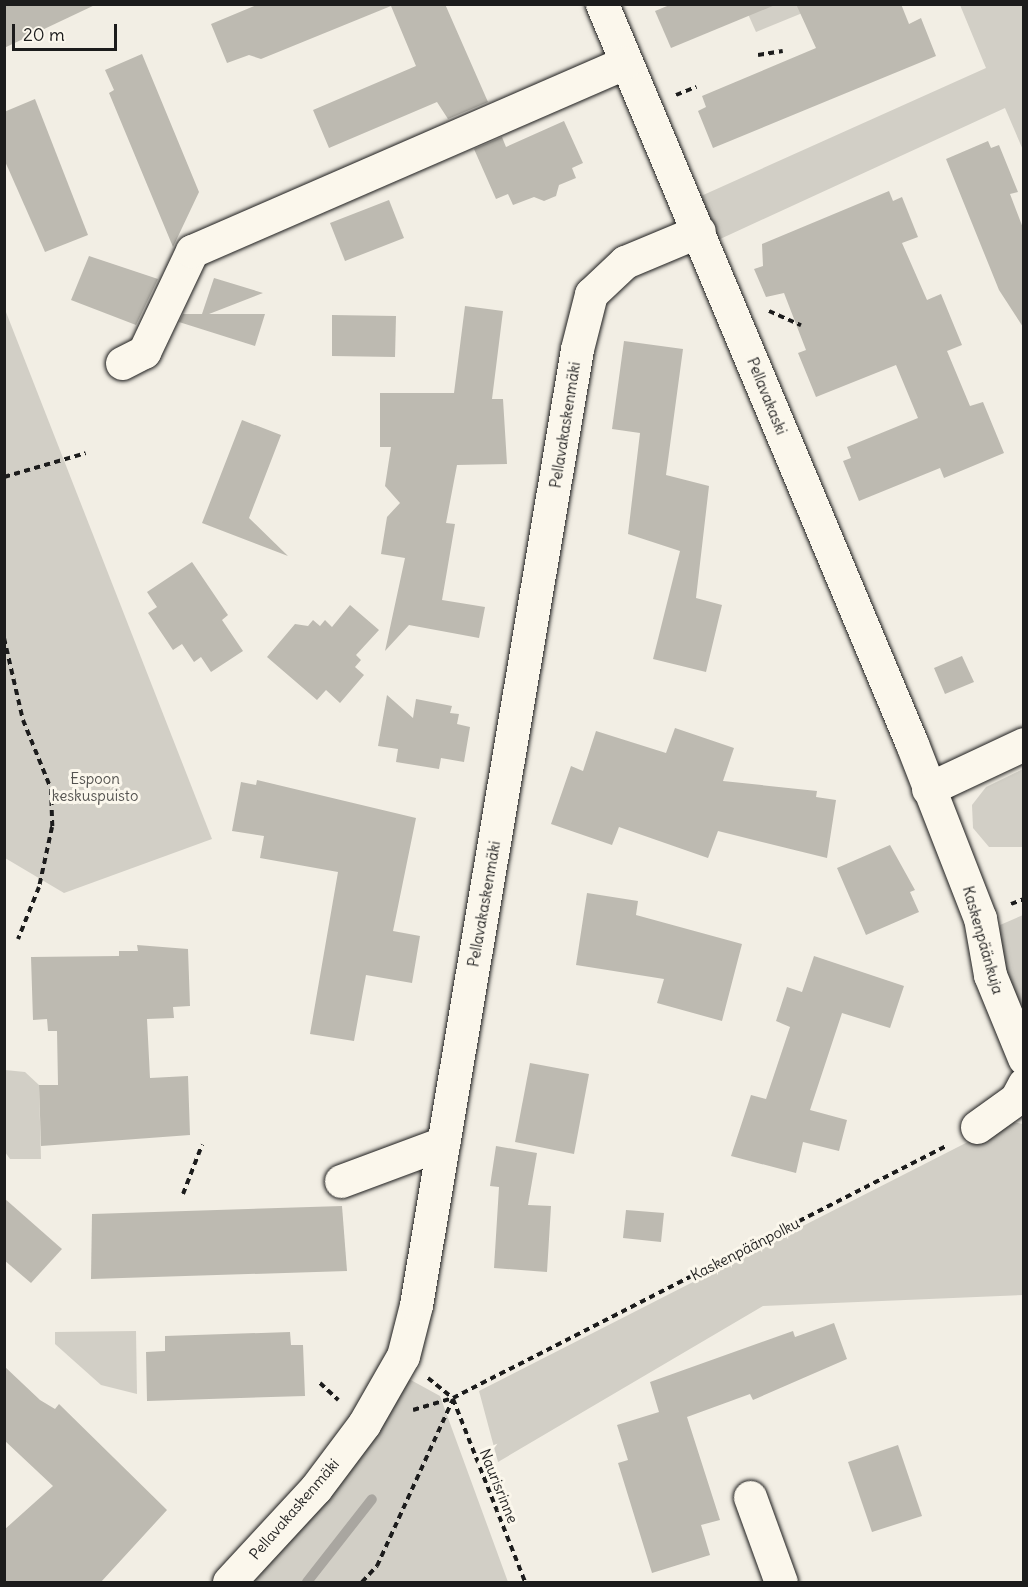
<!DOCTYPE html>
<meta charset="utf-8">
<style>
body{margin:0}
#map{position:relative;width:1028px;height:1587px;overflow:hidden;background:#f2eee4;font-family:Delius,sans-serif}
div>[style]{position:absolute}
.green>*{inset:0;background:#d2cfc6}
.stream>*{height:10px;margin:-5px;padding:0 5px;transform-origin:5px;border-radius:5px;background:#a9a6a0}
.building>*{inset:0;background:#bdbab1}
.path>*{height:4px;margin-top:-2px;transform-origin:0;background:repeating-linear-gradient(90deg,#1c1c1c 0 6px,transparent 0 10.5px)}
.roads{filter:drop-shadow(0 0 2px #1c1c1c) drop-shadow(0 0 2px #1c1c1c)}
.minor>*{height:33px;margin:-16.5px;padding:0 16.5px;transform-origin:16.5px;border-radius:16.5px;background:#fbf7ec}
span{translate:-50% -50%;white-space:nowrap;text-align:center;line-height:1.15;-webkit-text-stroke:6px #fbf7ec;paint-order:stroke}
.street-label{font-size:15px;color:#1c1c1c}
.park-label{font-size:15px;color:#53524f}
.frame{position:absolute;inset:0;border:6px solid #1c1c1c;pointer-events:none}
.scale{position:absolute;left:12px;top:24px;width:105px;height:27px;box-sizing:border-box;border:3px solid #1c1c1c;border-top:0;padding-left:8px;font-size:18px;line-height:21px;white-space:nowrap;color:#1c1c1c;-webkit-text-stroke:4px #fbf7ec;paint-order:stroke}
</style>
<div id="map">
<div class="green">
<i style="clip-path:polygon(744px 5px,822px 5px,756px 32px)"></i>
<i style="clip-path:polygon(960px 5px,1023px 5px,1023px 150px,1005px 108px,718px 240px,701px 196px,986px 68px)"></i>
<i style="clip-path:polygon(4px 307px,212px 839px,64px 893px,5px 858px)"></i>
<i style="clip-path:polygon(1023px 769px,1023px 847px,989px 847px,973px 828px,972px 805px,986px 787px)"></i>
<i style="clip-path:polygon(1023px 915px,1023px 1021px,1000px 951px,1000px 925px)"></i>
<i style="clip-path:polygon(5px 1070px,25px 1072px,39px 1085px,41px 1159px,10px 1159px,5px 1152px)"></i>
<i style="clip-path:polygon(1009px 1121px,1023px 1124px,1023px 1295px,763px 1306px,498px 1462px,479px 1391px)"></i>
<i style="clip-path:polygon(136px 1331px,137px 1394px,101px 1385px,55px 1344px,55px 1332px)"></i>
<i style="clip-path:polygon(409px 1379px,440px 1396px,508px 1582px,254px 1582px,382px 1424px)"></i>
</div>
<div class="stream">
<i style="left:307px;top:1582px;width:105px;rotate:-51.9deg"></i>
</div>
<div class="building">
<i style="clip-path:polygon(4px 4px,97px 4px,4px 48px)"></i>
<i style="clip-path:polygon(259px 4px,445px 4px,488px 102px,448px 119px,437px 102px,329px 148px,313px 110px,416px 66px,391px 6px,261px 59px,249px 55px,227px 63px,211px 24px)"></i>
<i style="clip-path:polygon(672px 4px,775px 4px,775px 5px,671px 48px,655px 11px)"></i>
<i style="clip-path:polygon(796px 4px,901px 4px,909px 24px,921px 18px,936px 56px,713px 148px,698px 111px,706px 107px,702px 96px,816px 48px)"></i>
<i style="clip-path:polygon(142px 54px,199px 192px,173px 247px,109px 93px,114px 90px,105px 70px)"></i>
<i style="clip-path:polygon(35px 99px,88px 235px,45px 252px,4px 159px,4px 112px)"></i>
<i style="clip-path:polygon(564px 121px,583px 163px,572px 168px,576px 178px,559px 185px,556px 196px,544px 201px,534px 197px,513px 205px,508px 194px,496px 199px,474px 149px,502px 137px,506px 147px)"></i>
<i style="clip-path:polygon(988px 141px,991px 148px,999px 145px,1018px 192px,1010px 194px,1023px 228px,1023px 327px,999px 290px,946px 159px)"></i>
<i style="clip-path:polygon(889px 191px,893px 201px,902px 197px,918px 237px,902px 243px,927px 300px,941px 294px,962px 345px,947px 351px,970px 406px,983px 402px,1004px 453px,944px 478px,940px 468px,859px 501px,843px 461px,851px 458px,847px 447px,918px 418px,896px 365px,816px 397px,798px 353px,806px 350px,784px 293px,766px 297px,754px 269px,763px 266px,762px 244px)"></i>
<i style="clip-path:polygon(389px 200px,404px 238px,345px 261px,330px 223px)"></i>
<i style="clip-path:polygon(89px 256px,158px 279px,136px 325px,71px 300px)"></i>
<i style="clip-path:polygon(214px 278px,263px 293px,209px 314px,265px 314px,255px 346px,179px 322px,183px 314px,202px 314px)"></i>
<i style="clip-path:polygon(465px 306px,503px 311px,492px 399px,503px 399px,507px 464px,457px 465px,446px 523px,455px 524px,442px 600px,485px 607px,479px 638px,409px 625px,385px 651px,405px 558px,381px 554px,387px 517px,400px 503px,385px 486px,391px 447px,380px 447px,380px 393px,454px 393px)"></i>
<i style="clip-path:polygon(332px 315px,396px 316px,395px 357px,332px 356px)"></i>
<i style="clip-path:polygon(624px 341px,683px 349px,666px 475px,709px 486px,696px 598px,722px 605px,706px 672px,653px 659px,680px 551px,628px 534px,640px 433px,612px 429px)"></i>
<i style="clip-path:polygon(242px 420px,281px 435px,249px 518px,288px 556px,202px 523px)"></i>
<i style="clip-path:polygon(192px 562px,228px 615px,222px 620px,243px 651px,211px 672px,201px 657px,194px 662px,182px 644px,173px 650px,148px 613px,157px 607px,147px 592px)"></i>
<i style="clip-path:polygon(350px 605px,379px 630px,356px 655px,361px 660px,355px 667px,364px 675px,340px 703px,326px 690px,317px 700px,267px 657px,295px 624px,308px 626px,313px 620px,320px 626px,325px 620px,332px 627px)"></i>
<i style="clip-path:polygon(962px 656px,974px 682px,945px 694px,934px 668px)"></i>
<i style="clip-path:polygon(387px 695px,413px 718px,416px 699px,452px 706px,450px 713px,459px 714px,457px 724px,470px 727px,464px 762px,441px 758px,439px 769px,396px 762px,398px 749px,378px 746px)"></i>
<i style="clip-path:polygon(675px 728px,734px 748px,723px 781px,817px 791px,816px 797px,836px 800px,827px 858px,718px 831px,708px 858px,619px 827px,612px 845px,551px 824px,571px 766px,583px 771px,596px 731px,666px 753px)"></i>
<i style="clip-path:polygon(257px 780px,416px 818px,393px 931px,420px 936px,412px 983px,366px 975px,354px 1041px,310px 1034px,338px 872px,260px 858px,264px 836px,232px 831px,241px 782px,256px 785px)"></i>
<i style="clip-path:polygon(890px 845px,915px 890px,910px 892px,919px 912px,866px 935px,837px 868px)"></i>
<i style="clip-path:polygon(587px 893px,638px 901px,636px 915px,742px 944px,722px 1021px,657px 1003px,664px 979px,576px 965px)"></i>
<i style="clip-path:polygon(137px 945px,188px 949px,190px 1006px,173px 1007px,174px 1018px,147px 1019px,150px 1078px,188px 1076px,190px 1135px,41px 1146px,39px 1085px,58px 1085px,57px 1031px,48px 1031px,47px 1019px,33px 1020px,31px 957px,119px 956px,119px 951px,138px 951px)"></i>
<i style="clip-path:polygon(814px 956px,904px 986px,890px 1028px,842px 1013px,810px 1110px,847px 1120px,839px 1151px,803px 1142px,796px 1173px,731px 1156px,751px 1095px,766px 1099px,790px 1027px,776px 1021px,787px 987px,802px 992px)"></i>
<i style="clip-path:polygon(530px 1063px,589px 1074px,574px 1154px,515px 1142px)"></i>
<i style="clip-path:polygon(496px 1146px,537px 1153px,528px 1205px,551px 1206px,547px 1272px,494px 1268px,499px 1187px,490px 1186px)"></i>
<i style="clip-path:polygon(4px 1198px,62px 1249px,31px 1283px,4px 1260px)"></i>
<i style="clip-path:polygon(342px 1206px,347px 1271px,91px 1279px,92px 1214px)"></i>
<i style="clip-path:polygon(626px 1210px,664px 1213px,661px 1242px,623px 1238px)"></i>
<i style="clip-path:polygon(834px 1323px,847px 1359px,753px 1400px,750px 1394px,687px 1417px,720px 1520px,701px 1525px,710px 1555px,652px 1573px,618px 1463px,628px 1460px,617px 1425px,659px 1412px,650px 1382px,793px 1331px,795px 1337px)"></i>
<i style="clip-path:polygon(290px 1332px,291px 1345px,303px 1345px,305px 1396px,147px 1401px,146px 1352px,165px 1351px,165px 1336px)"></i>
<i style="clip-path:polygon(4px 1366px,40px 1400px,55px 1409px,59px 1404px,167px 1510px,101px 1582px,4px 1582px,4px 1530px,53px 1486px,4px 1440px)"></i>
<i style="clip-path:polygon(898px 1445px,922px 1516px,872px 1532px,848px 1462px)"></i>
</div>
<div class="path">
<i style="left:758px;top:55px;width:25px;rotate:-9deg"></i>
<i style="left:676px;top:95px;width:22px;rotate:-22deg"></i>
<i style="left:769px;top:311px;width:35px;rotate:24deg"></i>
<i style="left:4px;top:477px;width:85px;rotate:-16.3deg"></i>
<i style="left:4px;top:638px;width:84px;rotate:77deg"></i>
<i style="left:23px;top:720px;width:74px;rotate:67.9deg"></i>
<i style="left:51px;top:789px;width:38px;rotate:88deg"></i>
<i style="left:52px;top:827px;width:61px;rotate:102.2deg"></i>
<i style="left:39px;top:887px;width:56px;rotate:112deg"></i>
<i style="left:1011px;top:904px;width:14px;rotate:-21deg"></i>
<i style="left:183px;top:1194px;width:53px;rotate:-68.8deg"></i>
<i style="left:428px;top:1378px;width:32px;rotate:39deg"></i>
<i style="left:320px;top:1383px;width:25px;rotate:43deg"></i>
<i style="left:453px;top:1399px;width:197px;rotate:68.5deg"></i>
<i style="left:413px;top:1410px;width:42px;rotate:-16.7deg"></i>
<i style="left:453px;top:1398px;width:556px;rotate:-27.07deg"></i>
<i style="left:362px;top:1582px;width:22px;rotate:-47deg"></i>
<i style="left:377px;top:1566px;width:183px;rotate:-65.5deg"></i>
</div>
<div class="roads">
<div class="minor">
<i style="left:602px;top:4px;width:802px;rotate:67.27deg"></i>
<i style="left:912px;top:744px;width:187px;rotate:68.7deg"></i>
<i style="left:980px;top:918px;width:58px;rotate:80deg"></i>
<i style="left:990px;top:975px;width:90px;rotate:67.7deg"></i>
<i style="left:122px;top:363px;width:25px;rotate:-27deg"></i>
<i style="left:144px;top:352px;width:112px;rotate:-64.6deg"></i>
<i style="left:192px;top:251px;width:472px;rotate:-23.5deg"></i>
<i style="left:928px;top:789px;width:106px;rotate:-25.1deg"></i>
<i style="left:977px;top:1127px;width:48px;rotate:-35.7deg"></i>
<i style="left:1016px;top:1099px;width:17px;rotate:-62deg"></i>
<i style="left:341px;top:1181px;width:109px;rotate:-20.4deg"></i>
<i style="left:750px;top:1497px;width:90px;rotate:70deg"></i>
<i style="left:229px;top:1582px;width:128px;rotate:-47.2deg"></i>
<i style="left:316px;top:1488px;width:80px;rotate:-53.1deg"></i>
<i style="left:364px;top:1424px;width:78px;rotate:-60.2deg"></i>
<i style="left:403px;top:1356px;width:53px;rotate:-75.7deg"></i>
<i style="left:416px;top:1305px;width:969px;rotate:-80.44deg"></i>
<i style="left:577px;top:349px;width:57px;rotate:-75.7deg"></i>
<i style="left:591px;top:294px;width:47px;rotate:-43.3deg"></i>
<i style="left:625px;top:262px;width:80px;rotate:-22.7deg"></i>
</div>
</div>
<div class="street-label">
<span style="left:767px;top:396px;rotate:68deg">Pellavakaski</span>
<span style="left:565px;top:425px;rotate:-81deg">Pellavakaskenmäki</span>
<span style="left:484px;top:904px;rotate:-80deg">Pellavakaskenmäki</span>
<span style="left:983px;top:940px;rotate:74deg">Kaskenpäänkuja</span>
<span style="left:745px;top:1249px;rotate:-27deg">Kaskenpäänpolku</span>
<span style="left:499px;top:1486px;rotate:68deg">Naurisrinne</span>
<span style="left:294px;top:1509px;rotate:-49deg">Pellavakaskenmäki</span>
</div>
<div class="park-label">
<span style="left:95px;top:787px">Espoon<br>keskuspuisto</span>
</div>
<div class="frame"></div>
<div class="scale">20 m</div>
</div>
